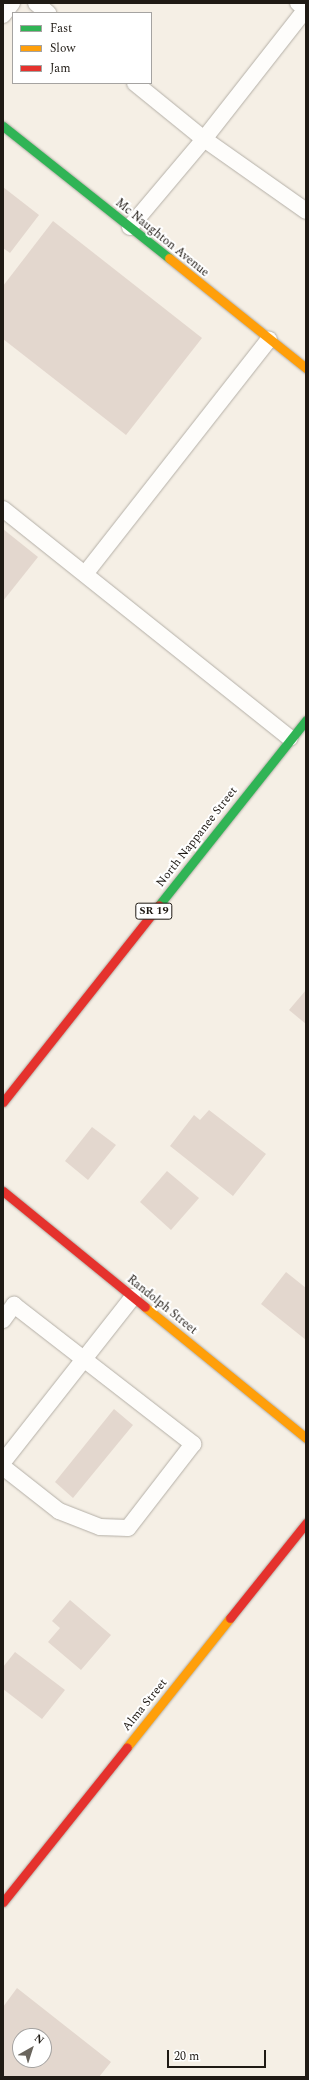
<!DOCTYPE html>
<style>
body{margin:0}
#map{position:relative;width:309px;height:2080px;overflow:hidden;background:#f5efe5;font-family:Spectral,serif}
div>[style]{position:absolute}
.building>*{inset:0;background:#e3d7ce}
.roads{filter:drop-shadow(0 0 1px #b4afa7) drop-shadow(0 0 1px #b4afa7)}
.lane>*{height:16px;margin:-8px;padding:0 8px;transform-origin:8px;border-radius:8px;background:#fefdfb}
.fast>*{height:9px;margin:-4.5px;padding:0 4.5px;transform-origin:4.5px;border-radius:4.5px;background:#30b455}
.slow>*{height:9px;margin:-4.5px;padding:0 4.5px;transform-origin:4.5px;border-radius:4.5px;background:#ff9f0a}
.jam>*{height:9px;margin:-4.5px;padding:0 4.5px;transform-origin:4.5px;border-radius:4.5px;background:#e5322d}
span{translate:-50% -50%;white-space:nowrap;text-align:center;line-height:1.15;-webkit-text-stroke:4px #fff;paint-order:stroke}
.shield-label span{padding:1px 3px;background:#fff;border:1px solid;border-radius:3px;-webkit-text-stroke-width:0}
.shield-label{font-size:11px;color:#1f1a14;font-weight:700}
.street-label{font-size:12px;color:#1f1a14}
.frame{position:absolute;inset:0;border:4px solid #1f1a14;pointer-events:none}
.legend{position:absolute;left:12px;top:12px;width:140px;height:72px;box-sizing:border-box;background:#fff;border:1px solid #a5a3a1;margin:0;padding:5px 7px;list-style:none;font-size:12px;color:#1f1a14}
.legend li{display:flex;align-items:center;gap:8px;height:20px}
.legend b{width:20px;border:1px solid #a5a3a1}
.north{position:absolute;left:12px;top:2028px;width:40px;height:40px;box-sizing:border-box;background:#fff;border:1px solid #a5a3a1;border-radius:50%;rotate:39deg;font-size:11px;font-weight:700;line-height:16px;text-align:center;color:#1f1a14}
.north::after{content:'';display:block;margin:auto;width:14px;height:18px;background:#6a655d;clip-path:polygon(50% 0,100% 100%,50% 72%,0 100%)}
.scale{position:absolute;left:167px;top:2050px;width:99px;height:18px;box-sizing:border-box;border:2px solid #1f1a14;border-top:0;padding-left:5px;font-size:12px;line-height:14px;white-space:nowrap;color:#1f1a14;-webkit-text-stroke:3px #fff;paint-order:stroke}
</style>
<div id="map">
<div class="building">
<i style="clip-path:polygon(3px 187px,39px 215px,10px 253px,3px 248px)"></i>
<i style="clip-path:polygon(53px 221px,202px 338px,126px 435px,3px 339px,3px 286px)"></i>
<i style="clip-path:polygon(3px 529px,38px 557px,3px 601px)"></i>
<i style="clip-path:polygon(306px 990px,306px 1024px,289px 1010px)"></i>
<i style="clip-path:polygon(209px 1110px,266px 1154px,233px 1196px,170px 1146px,194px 1115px,200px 1120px)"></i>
<i style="clip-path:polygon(92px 1127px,116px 1145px,88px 1180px,65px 1161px)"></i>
<i style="clip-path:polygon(167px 1171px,199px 1198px,171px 1230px,140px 1202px)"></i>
<i style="clip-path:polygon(286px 1272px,306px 1288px,306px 1340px,261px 1304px)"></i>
<i style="clip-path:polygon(114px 1409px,133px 1425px,73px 1498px,55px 1482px)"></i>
<i style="clip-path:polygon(70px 1600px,111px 1635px,81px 1670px,48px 1642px,60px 1628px,52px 1621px)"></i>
<i style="clip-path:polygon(15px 1652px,65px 1690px,42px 1719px,3px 1689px,3px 1667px)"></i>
<i style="clip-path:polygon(evenodd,17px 1988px,111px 2062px,99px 2077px,3px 2077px,3px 2007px,17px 1988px,20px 2036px,44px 2036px,44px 2060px,20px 2060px,20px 2036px)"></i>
</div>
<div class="roads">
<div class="lane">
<i style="left:36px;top:3px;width:16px;rotate:40deg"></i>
<i style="left:3px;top:15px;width:15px;rotate:-53deg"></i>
<i style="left:135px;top:83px;width:89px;rotate:39.1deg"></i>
<i style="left:204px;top:139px;width:125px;rotate:35.2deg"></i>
<i style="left:130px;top:227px;width:115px;rotate:-49.9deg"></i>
<i style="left:204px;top:139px;width:165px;rotate:-51.9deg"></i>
<i style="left:306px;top:9px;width:10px;rotate:-143deg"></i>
<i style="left:3px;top:509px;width:367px;rotate:38.6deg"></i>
<i style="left:85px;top:574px;width:298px;rotate:-51.9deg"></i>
<i style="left:3px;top:1320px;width:19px;rotate:-54deg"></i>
<i style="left:14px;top:1305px;width:227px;rotate:37.8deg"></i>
<i style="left:193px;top:1444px;width:106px;rotate:127.7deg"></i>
<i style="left:128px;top:1528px;width:28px;rotate:-178deg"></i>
<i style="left:100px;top:1527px;width:44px;rotate:-158.7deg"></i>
<i style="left:59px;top:1511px;width:71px;rotate:-141.8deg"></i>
<i style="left:3px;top:1462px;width:210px;rotate:-51.8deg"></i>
</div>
<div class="fast">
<i style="left:3px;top:126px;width:212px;rotate:38.5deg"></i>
<i style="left:159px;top:905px;width:236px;rotate:-51.5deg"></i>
</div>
<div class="slow">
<i style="left:169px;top:258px;width:176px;rotate:38.8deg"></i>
<i style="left:145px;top:1307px;width:208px;rotate:39.1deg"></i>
<i style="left:127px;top:1747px;width:165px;rotate:-51.4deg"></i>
</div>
<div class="jam">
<i style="left:3px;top:1102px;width:251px;rotate:-51.6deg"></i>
<i style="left:3px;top:1191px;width:183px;rotate:39.2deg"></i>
<i style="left:230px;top:1618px;width:122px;rotate:-51.3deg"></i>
<i style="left:3px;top:1902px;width:198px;rotate:-51.3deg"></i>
</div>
</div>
<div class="shield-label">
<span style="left:154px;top:911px">SR 19</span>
</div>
<div class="street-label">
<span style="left:162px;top:238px;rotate:39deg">Mc Naughton Avenue</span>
<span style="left:197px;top:837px;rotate:-52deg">North Nappanee Street</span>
<span style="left:162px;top:1305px;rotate:39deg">Randolph Street</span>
<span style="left:145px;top:1705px;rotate:-51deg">Alma Street</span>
</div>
<div class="frame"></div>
<ul class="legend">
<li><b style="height:5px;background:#30b455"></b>Fast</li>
<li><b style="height:5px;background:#ff9f0a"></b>Slow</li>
<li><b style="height:5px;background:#e5322d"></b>Jam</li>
</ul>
<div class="north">N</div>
<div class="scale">20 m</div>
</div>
